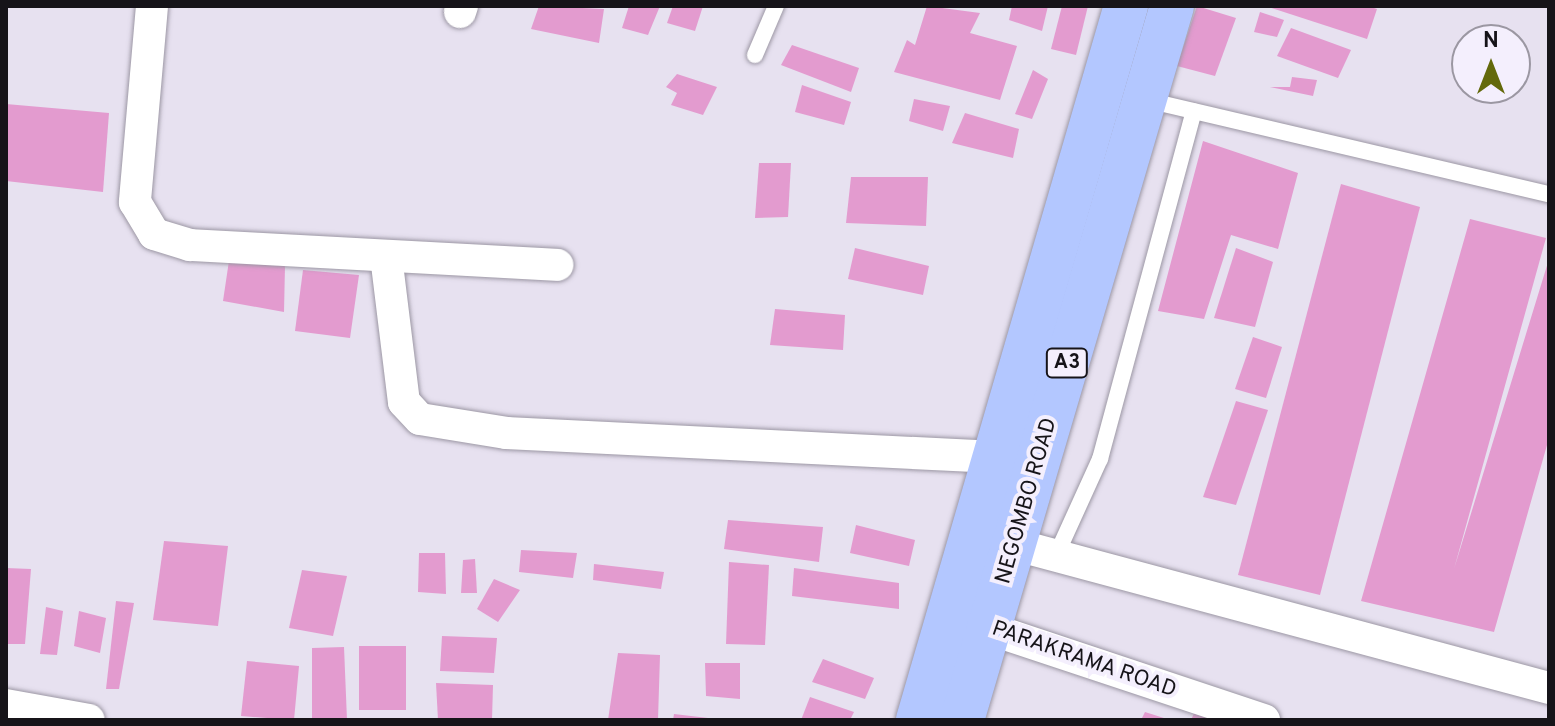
<!DOCTYPE html>
<style>
body{margin:0}
#map{position:relative;width:1555px;height:726px;overflow:hidden;background:#e7e1f0;font-family:Overpass,sans-serif}
div>[style]{position:absolute}
.building>*{inset:0;background:#e39bcf}
.roads{filter:drop-shadow(0 0 2px #9c97a4) drop-shadow(0 0 2px #9c97a4)}
.lane>*{height:16px;margin:-8px;padding:0 8px;transform-origin:8px;border-radius:8px;background:#fff}
.street>*{height:32px;margin:-16px;padding:0 16px;transform-origin:16px;border-radius:16px;background:#fff}
.highway>*{height:44px;margin:-22px;padding:0 22px;transform-origin:22px;border-radius:22px;background:#b3c7ff}
span{translate:-50% -50%;white-space:nowrap;text-align:center;line-height:1.15;-webkit-text-stroke:8px #f4effd;paint-order:stroke}
.shield-label span{padding:2px 6px;background:#f4effd;border:2px solid;border-radius:6px;-webkit-text-stroke-width:0}
.shield-label{font-size:20px;color:#161419;font-weight:700}
.street-label{font-size:22px;color:#161419}
.frame{position:absolute;inset:0;border:8px solid #161419;pointer-events:none}
.north{position:absolute;left:1451px;top:24px;width:80px;height:80px;box-sizing:border-box;background:#f4effd;border:2px solid #9b97a2;border-radius:50%;rotate:0deg;font-size:22px;font-weight:700;line-height:32px;text-align:center;color:#161419}
.north::after{content:'';display:block;margin:auto;width:28px;height:36px;background:#63690b;clip-path:polygon(50% 0,100% 100%,50% 72%,0 100%)}
</style>
<div id="map">
<div class="building">
<i style="clip-path:polygon(539px 6px,604px 9px,599px 43px,531px 29px)"></i>
<i style="clip-path:polygon(629px 6px,660px 6px,648px 35px,622px 28px)"></i>
<i style="clip-path:polygon(673px 6px,703px 6px,695px 31px,667px 23px)"></i>
<i style="clip-path:polygon(927px 6px,980px 13px,970px 33px,1017px 46px,1000px 100px,894px 72px,907px 40px,915px 45px)"></i>
<i style="clip-path:polygon(1012px 6px,1048px 6px,1042px 31px,1009px 20px)"></i>
<i style="clip-path:polygon(1062px 6px,1088px 6px,1076px 55px,1051px 49px)"></i>
<i style="clip-path:polygon(1197px 6px,1236px 18px,1215px 76px,1177px 66px)"></i>
<i style="clip-path:polygon(1265px 6px,1368px 6px,1377px 9px,1367px 39px)"></i>
<i style="clip-path:polygon(1260px 12px,1284px 20px,1277px 37px,1254px 32px)"></i>
<i style="clip-path:polygon(1291px 28px,1351px 50px,1338px 78px,1277px 56px)"></i>
<i style="clip-path:polygon(792px 45px,859px 68px,851px 92px,781px 65px)"></i>
<i style="clip-path:polygon(1033px 70px,1048px 79px,1032px 119px,1015px 114px)"></i>
<i style="clip-path:polygon(677px 74px,717px 87px,703px 115px,671px 105px,677px 93px,666px 87px)"></i>
<i style="clip-path:polygon(1292px 77px,1317px 80px,1313px 96px,1270px 87px,1290px 87px)"></i>
<i style="clip-path:polygon(802px 85px,851px 102px,844px 125px,795px 112px)"></i>
<i style="clip-path:polygon(914px 99px,950px 106px,943px 131px,909px 121px)"></i>
<i style="clip-path:polygon(6px 104px,109px 113px,103px 192px,6px 181px)"></i>
<i style="clip-path:polygon(965px 113px,1019px 129px,1013px 158px,952px 143px)"></i>
<i style="clip-path:polygon(1203px 141px,1298px 173px,1278px 249px,1231px 235px,1204px 319px,1158px 311px)"></i>
<i style="clip-path:polygon(759px 163px,791px 163px,788px 217px,755px 218px)"></i>
<i style="clip-path:polygon(851px 177px,928px 177px,926px 226px,846px 223px)"></i>
<i style="clip-path:polygon(1341px 184px,1420px 207px,1320px 595px,1238px 575px)"></i>
<i style="clip-path:polygon(1470px 219px,1546px 238px,1454px 569px,1549px 259px,1549px 438px,1494px 632px,1361px 601px)"></i>
<i style="clip-path:polygon(855px 248px,929px 266px,923px 295px,848px 279px)"></i>
<i style="clip-path:polygon(1236px 248px,1273px 262px,1255px 327px,1214px 318px)"></i>
<i style="clip-path:polygon(230px 254px,285px 266px,284px 312px,223px 301px)"></i>
<i style="clip-path:polygon(303px 270px,359px 275px,350px 338px,295px 331px)"></i>
<i style="clip-path:polygon(775px 309px,845px 315px,843px 350px,770px 345px)"></i>
<i style="clip-path:polygon(1253px 337px,1282px 347px,1266px 398px,1235px 389px)"></i>
<i style="clip-path:polygon(1236px 401px,1268px 410px,1236px 505px,1203px 497px)"></i>
<i style="clip-path:polygon(728px 520px,823px 527px,819px 562px,724px 549px)"></i>
<i style="clip-path:polygon(856px 525px,915px 540px,909px 566px,850px 553px)"></i>
<i style="clip-path:polygon(164px 541px,228px 546px,218px 626px,153px 620px)"></i>
<i style="clip-path:polygon(521px 550px,577px 553px,573px 578px,519px 572px)"></i>
<i style="clip-path:polygon(419px 553px,445px 553px,446px 594px,418px 592px)"></i>
<i style="clip-path:polygon(475px 559px,477px 593px,461px 593px,463px 560px)"></i>
<i style="clip-path:polygon(729px 562px,769px 565px,765px 645px,726px 644px)"></i>
<i style="clip-path:polygon(594px 564px,664px 572px,661px 589px,593px 580px)"></i>
<i style="clip-path:polygon(6px 568px,31px 569px,25px 644px,6px 644px)"></i>
<i style="clip-path:polygon(794px 568px,899px 583px,899px 609px,792px 596px)"></i>
<i style="clip-path:polygon(302px 570px,347px 576px,333px 636px,289px 628px)"></i>
<i style="clip-path:polygon(494px 579px,520px 590px,498px 622px,477px 609px)"></i>
<i style="clip-path:polygon(116px 601px,134px 603px,119px 689px,106px 689px)"></i>
<i style="clip-path:polygon(46px 607px,63px 611px,57px 655px,40px 654px)"></i>
<i style="clip-path:polygon(79px 611px,106px 618px,100px 653px,74px 646px)"></i>
<i style="clip-path:polygon(442px 636px,497px 638px,494px 673px,440px 671px)"></i>
<i style="clip-path:polygon(359px 646px,406px 646px,406px 710px,359px 710px)"></i>
<i style="clip-path:polygon(344px 647px,347px 720px,312px 720px,312px 648px)"></i>
<i style="clip-path:polygon(618px 653px,660px 655px,658px 720px,608px 720px)"></i>
<i style="clip-path:polygon(823px 659px,874px 678px,865px 699px,812px 682px)"></i>
<i style="clip-path:polygon(247px 661px,299px 666px,294px 720px,241px 716px)"></i>
<i style="clip-path:polygon(705px 663px,740px 663px,740px 699px,706px 696px)"></i>
<i style="clip-path:polygon(436px 683px,493px 685px,492px 720px,438px 720px)"></i>
<i style="clip-path:polygon(810px 697px,854px 712px,850px 720px,801px 720px)"></i>
<i style="clip-path:polygon(1196px 709px,1225px 720px,1191px 720px)"></i>
<i style="clip-path:polygon(1145px 712px,1167px 719px,1167px 720px,1141px 720px)"></i>
<i style="clip-path:polygon(674px 714px,708px 718px,708px 720px,673px 720px)"></i>
</div>
<div class="roads">
<div class="lane">
<i style="left:755px;top:55px;width:53px;rotate:-66.8deg"></i>
<i style="left:1147px;top:100px;width:413px;rotate:13.2deg"></i>
<i style="left:1055px;top:558px;width:109px;rotate:-65.6deg"></i>
<i style="left:1100px;top:459px;width:360px;rotate:-74.9deg"></i>
</div>
<div class="street">
<i style="left:152px;top:6px;width:197px;rotate:95deg"></i>
<i style="left:135px;top:202px;width:37px;rotate:59deg"></i>
<i style="left:154px;top:234px;width:38px;rotate:17deg"></i>
<i style="left:190px;top:245px;width:368px;rotate:3.1deg"></i>
<i style="left:460px;top:12px;width:6px;rotate:-72deg"></i>
<i style="left:386px;top:256px;width:147px;rotate:83deg"></i>
<i style="left:404px;top:402px;width:23px;rotate:47deg"></i>
<i style="left:420px;top:419px;width:87px;rotate:9.2deg"></i>
<i style="left:506px;top:433px;width:511px;rotate:2.81deg"></i>
<i style="left:994px;top:539px;width:575px;rotate:15.03deg"></i>
<i style="left:969px;top:622px;width:311px;rotate:18.4deg"></i>
<i style="left:6px;top:705px;width:84px;rotate:10.2deg"></i>
</div>
<div class="highway">
<i style="left:918px;top:720px;width:744px;rotate:-73.76deg"></i>
<i style="left:962px;top:720px;width:744px;rotate:-73.61deg"></i>
</div>
</div>
<div class="shield-label">
<span style="left:1067px;top:363px">A3</span>
</div>
<div class="street-label">
<span style="left:1027px;top:501px;rotate:-74deg">NEGOMBO ROAD</span>
<span style="left:1084px;top:660px;rotate:19deg">PARAKRAMA ROAD</span>
</div>
<div class="frame"></div>
<div class="north">N</div>
</div>
